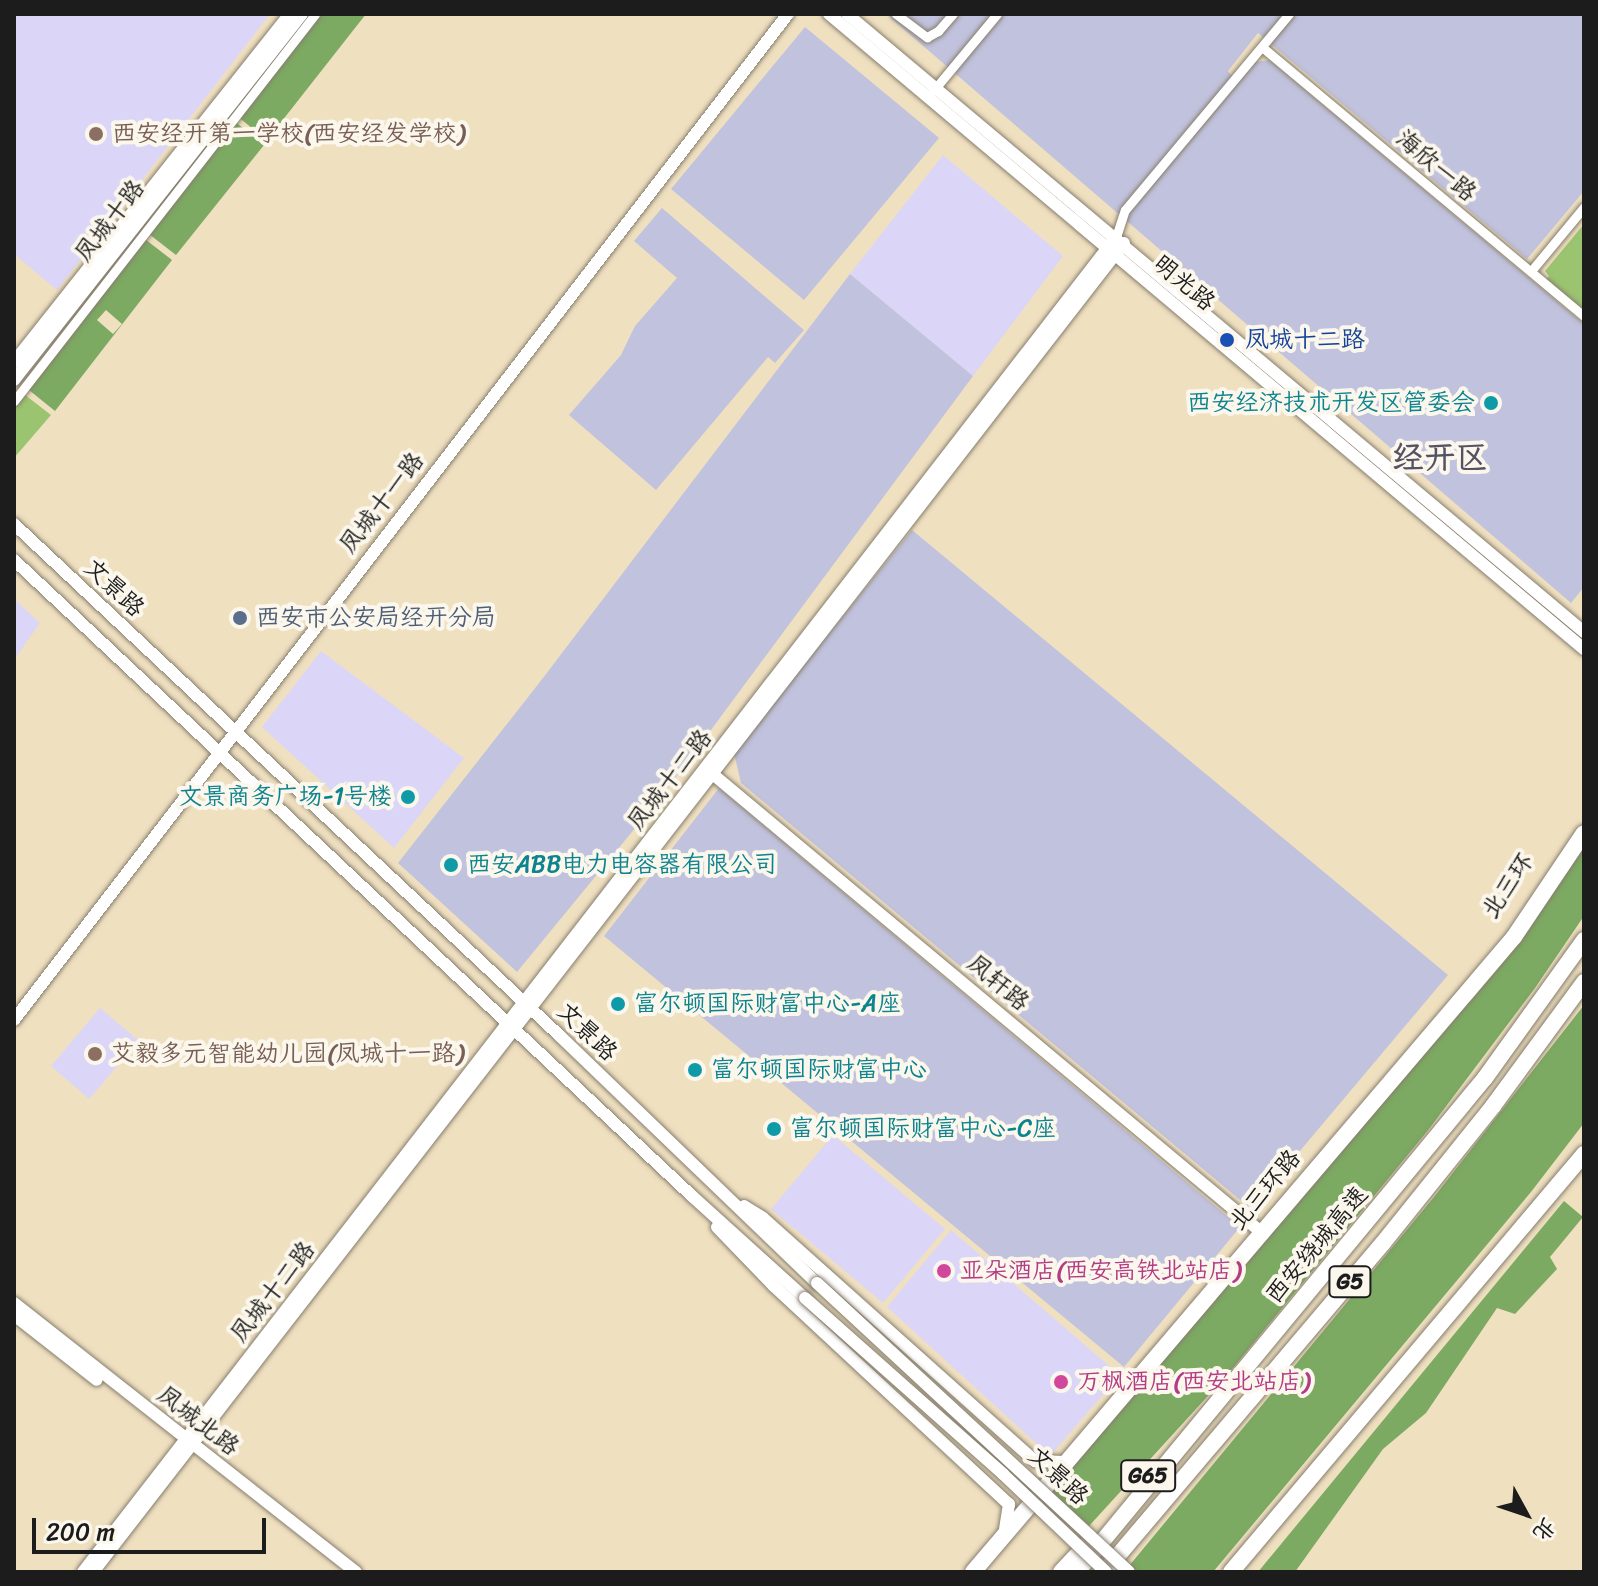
<!DOCTYPE html>
<meta charset="utf-8">
<style>
body{margin:0}
#map{position:relative;width:1598px;height:1586px;overflow:hidden;background:#efe0c0;font-family:Sriracha,"LXGW WenKai TC",sans-serif}
div>[style]{position:absolute}
.built>*{inset:0;background:#dbd6f7}
.industrial>*{inset:0;background:#c1c2dd}
.green>*{inset:0;background:#9bc470}
.forest>*{inset:0;background:#7caa62}
.roads{filter:drop-shadow(0 0 2px #867e6e) drop-shadow(0 0 2px #867e6e)}
.street>*{height:9px;margin:-4.5px;padding:0 4.5px;transform-origin:4.5px;border-radius:4.5px;background:#fff}
.secondary>*{height:12px;margin:-6px;padding:0 6px;transform-origin:6px;border-radius:6px;background:#fff}
.highway>*{height:16px;margin:-8px;padding:0 8px;transform-origin:8px;border-radius:8px;background:#fff}
.bridges{filter:drop-shadow(0 0 2px #867e6e) drop-shadow(0 0 2px #867e6e)}
.secondary-bridge>*{height:12px;margin:-6px;padding:0 6px;transform-origin:6px;border-radius:6px;background:#fff}
.dots>*{width:22px;height:22px;translate:-50% -50%;box-sizing:border-box;border:4px solid #fbf7ec;border-radius:50%}
span{translate:-50% -50%;white-space:nowrap;text-align:center;line-height:1.15;-webkit-text-stroke:8px #fbf7ec;paint-order:stroke}
.shield-label span{padding:2px 6px;background:#fbf7ec;border:2px solid;border-radius:6px;-webkit-text-stroke-width:0}
.shield-label{font-size:22px;color:#1c1c1c;font-weight:700}
.education-label{font-size:24px;color:#785e54}
.left{translate:0 -50%;text-align:left}
.street-label{font-size:24px;color:#1c1c1c}
.transit-label{font-size:24px;color:#164399}
.culture-label{font-size:24px;color:#0d838f}
.right{translate:-100% -50%;text-align:right}
.service-label{font-size:24px;color:#4e5e75}
.hotel-label{font-size:24px;color:#b23c85}
.district-label{font-size:32px;color:#555363;font-weight:700}
.frame{position:absolute;inset:0;border:16px solid #1c1c1c;pointer-events:none}
.north{position:absolute;left:1486px;top:1474px;width:80px;height:80px;-webkit-text-stroke:6px #fbf7ec;paint-order:stroke;rotate:130deg;font-size:22px;font-weight:700;line-height:32px;text-align:center;color:#1c1c1c}
.north::after{content:'';display:block;margin:auto;width:28px;height:36px;background:#1c1c1c;clip-path:polygon(50% 0,100% 100%,50% 72%,0 100%)}
.scale{position:absolute;left:32px;top:1518px;width:234px;height:36px;box-sizing:border-box;border:4px solid #1c1c1c;border-top:0;padding-left:10px;font-size:24px;line-height:28px;white-space:nowrap;color:#1c1c1c;-webkit-text-stroke:6px #fbf7ec;paint-order:stroke}
</style>
<div id="map">
<div class="built">
<i style="clip-path:polygon(14px 14px,270px 14px,57px 290px,14px 254px)"></i>
<i style="clip-path:polygon(943px 155px,1063px 256px,973px 376px,850px 274px)"></i>
<i style="clip-path:polygon(14px 599px,40px 623px,14px 660px)"></i>
<i style="clip-path:polygon(321px 651px,464px 758px,394px 848px,262px 727px)"></i>
<i style="clip-path:polygon(100px 1008px,139px 1041px,89px 1099px,51px 1066px)"></i>
<i style="clip-path:polygon(833px 1135px,945px 1229px,883px 1303px,771px 1209px)"></i>
<i style="clip-path:polygon(951px 1230px,1120px 1375px,1050px 1456px,887px 1307px)"></i>
</div>
<div class="industrial">
<i style="clip-path:polygon(886px 14px,1584px 14px,1584px 191px,1527px 259px,1258px 33px,1228px 71px,1238px 83px,1256px 62px,1269px 60px,1584px 324px,1584px 587px,1571px 603px)"></i>
<i style="clip-path:polygon(805px 27px,939px 138px,804px 300px,671px 189px)"></i>
<i style="clip-path:polygon(662px 208px,804px 330px,775px 363px,768px 357px,656px 490px,569px 415px,621px 355px,635px 326px,677px 278px,634px 241px)"></i>
<i style="clip-path:polygon(850px 274px,973px 376px,668px 788px,517px 972px,398px 863px,543px 678px)"></i>
<i style="clip-path:polygon(912px 530px,1448px 975px,1251px 1209px,741px 783px,734px 753px)"></i>
<i style="clip-path:polygon(719px 788px,1240px 1227px,1124px 1367px,604px 936px)"></i>
</div>
<div class="green">
<i style="clip-path:polygon(1584px 224px,1584px 313px,1545px 281px,1549px 276px,1545px 271px)"></i>
<i style="clip-path:polygon(20px 391px,51px 415px,14px 458px,14px 400px)"></i>
</div>
<div class="forest">
<i style="clip-path:polygon(317px 14px,366px 14px,267px 140px,237px 116px)"></i>
<i style="clip-path:polygon(233px 120px,264px 145px,176px 255px,145px 231px)"></i>
<i style="clip-path:polygon(evenodd,141px 236px,172px 260px,55px 411px,24px 386px,141px 236px,106px 310px,122px 324px,113px 334px,97px 320px,106px 310px)"></i>
<i style="clip-path:polygon(1584px 836px,1584px 916px,1535px 988px,1429px 1129px,1228px 1374px,1089px 1526px,1050px 1490px,1347px 1138px)"></i>
<i style="clip-path:polygon(1584px 1005px,1584px 1123px,1531px 1192px,1213px 1572px,1136px 1572px,1129px 1566px,1434px 1197px)"></i>
<i style="clip-path:polygon(1564px 1201px,1583px 1217px,1550px 1257px,1557px 1269px,1515px 1314px,1497px 1308px,1426px 1413px,1383px 1449px,1295px 1572px,1258px 1572px)"></i>
</div>
<div class="roads">
<div class="street">
<i style="left:896px;top:14px;width:39px;rotate:37deg"></i>
<i style="left:927px;top:37px;width:13px;rotate:-29deg"></i>
<i style="left:938px;top:31px;width:23px;rotate:-49deg"></i>
<i style="left:1262px;top:47px;width:420px;rotate:39.9deg"></i>
<i style="left:933px;top:91px;width:100px;rotate:-50.3deg"></i>
<i style="left:1116px;top:237px;width:28px;rotate:-72deg"></i>
<i style="left:1125px;top:210px;width:256px;rotate:-50.1deg"></i>
<i style="left:1531px;top:271px;width:83px;rotate:-50.4deg"></i>
<i style="left:14px;top:401px;width:490px;rotate:-52.1deg"></i>
</div>
<div class="secondary">
<i style="left:829px;top:14px;width:987px;rotate:40.07deg"></i>
<i style="left:847px;top:14px;width:962px;rotate:39.98deg"></i>
<i style="left:14px;top:362px;width:444px;rotate:-51.6deg"></i>
<i style="left:14px;top:380px;width:466px;rotate:-51.8deg"></i>
<i style="left:14px;top:524px;width:749px;rotate:43.16deg"></i>
<i style="left:560px;top:1036px;width:356px;rotate:43.9deg"></i>
<i style="left:14px;top:560px;width:930px;rotate:43.17deg"></i>
<i style="left:692px;top:1196px;width:152px;rotate:42.1deg"></i>
<i style="left:709px;top:771px;width:719px;rotate:39.87deg"></i>
<i style="left:14px;top:1020px;width:1269px;rotate:-52.43deg"></i>
<i style="left:744px;top:1206px;width:22px;rotate:32deg"></i>
<i style="left:763px;top:1218px;width:365px;rotate:41.8deg"></i>
<i style="left:1035px;top:1461px;width:30px;rotate:2deg"></i>
<i style="left:717px;top:1227px;width:82px;rotate:46deg"></i>
<i style="left:774px;top:1286px;width:321px;rotate:42.9deg"></i>
<i style="left:1009px;top:1504px;width:31px;rotate:99deg"></i>
<i style="left:14px;top:1303px;width:435px;rotate:38.2deg"></i>
<i style="left:14px;top:1315px;width:105px;rotate:38.1deg"></i>
<i style="left:83px;top:1572px;width:1688px;rotate:-52.27deg"></i>
<i style="left:93px;top:1572px;width:1682px;rotate:-52.2deg"></i>
</div>
<div class="highway">
<i style="left:973px;top:1572px;width:834px;rotate:-49.57deg"></i>
<i style="left:1514px;top:937px;width:125px;rotate:-56.1deg"></i>
<i style="left:1061px;top:1572px;width:38px;rotate:-47deg"></i>
<i style="left:1077px;top:1572px;width:641px;rotate:-50.45deg"></i>
<i style="left:1485px;top:1078px;width:170px;rotate:-54.3deg"></i>
<i style="left:1104px;top:1572px;width:431px;rotate:-49.7deg"></i>
<i style="left:1383px;top:1243px;width:176px;rotate:-51.2deg"></i>
<i style="left:1493px;top:1106px;width:154px;rotate:-53.7deg"></i>
<i style="left:1231px;top:1572px;width:547px;rotate:-49.82deg"></i>
</div>
</div>
<div class="bridges">
<div class="secondary-bridge">
<i style="left:817px;top:1283px;width:425px;rotate:42.8deg"></i>
<i style="left:805px;top:1298px;width:265px;rotate:41.6deg"></i>
<i style="left:1003px;top:1474px;width:142px;rotate:43.6deg"></i>
</div>
</div>
<div class="dots">
<i style="left:96px;top:134px;background:#8d6e63"></i>
<i style="left:1227px;top:340px;background:#1a4fb4"></i>
<i style="left:1491px;top:403px;background:#0f9aa8"></i>
<i style="left:240px;top:618px;background:#5c6f8a"></i>
<i style="left:408px;top:797px;background:#0f9aa8"></i>
<i style="left:451px;top:865px;background:#0f9aa8"></i>
<i style="left:618px;top:1004px;background:#0f9aa8"></i>
<i style="left:95px;top:1054px;background:#8d6e63"></i>
<i style="left:695px;top:1070px;background:#0f9aa8"></i>
<i style="left:774px;top:1129px;background:#0f9aa8"></i>
<i style="left:944px;top:1271px;background:#d1479c"></i>
<i style="left:1061px;top:1382px;background:#d1479c"></i>
</div>
<div class="shield-label">
<span style="left:1350px;top:1282px">G5</span>
<span style="left:1148px;top:1476px">G65</span>
</div>
<div class="education-label">
<span class="left" style="left:112px;top:134px">西安经开第一学校(西安经发学校)</span>
<span class="left" style="left:111px;top:1054px">艾毅多元智能幼儿园(凤城十一路)</span>
</div>
<div class="street-label">
<span style="left:1436px;top:166px;rotate:40deg">海欣一路</span>
<span style="left:110px;top:221px;rotate:-52deg">凤城十路</span>
<span style="left:1184px;top:283px;rotate:40deg">明光路</span>
<span style="left:382px;top:503px;rotate:-52deg">凤城十一路</span>
<span style="left:114px;top:588px;rotate:43deg">文景路</span>
<span style="left:670px;top:780px;rotate:-52deg">凤城十二路</span>
<span style="left:1508px;top:886px;rotate:-56deg">北三环</span>
<span style="left:998px;top:983px;rotate:40deg">凤轩路</span>
<span style="left:587px;top:1032px;rotate:44deg">文景路</span>
<span style="left:1265px;top:1190px;rotate:-50deg">北三环路</span>
<span style="left:1317px;top:1245px;rotate:-50deg">西安绕城高速</span>
<span style="left:273px;top:1292px;rotate:-52deg">凤城十二路</span>
<span style="left:198px;top:1421px;rotate:38deg">凤城北路</span>
<span style="left:1058px;top:1476px;rotate:43deg">文景路</span>
</div>
<div class="transit-label">
<span class="left" style="left:1245px;top:340px">凤城十二路</span>
</div>
<div class="culture-label">
<span class="right" style="left:1475px;top:403px">西安经济技术开发区管委会</span>
<span class="right" style="left:392px;top:797px">文景商务广场-1号楼</span>
<span class="left" style="left:467px;top:865px">西安ABB电力电容器有限公司</span>
<span class="left" style="left:634px;top:1004px">富尔顿国际财富中心-A座</span>
<span class="left" style="left:711px;top:1070px">富尔顿国际财富中心</span>
<span class="left" style="left:790px;top:1129px">富尔顿国际财富中心-C座</span>
</div>
<div class="service-label">
<span class="left" style="left:256px;top:618px">西安市公安局经开分局</span>
</div>
<div class="hotel-label">
<span class="left" style="left:960px;top:1271px">亚朵酒店(西安高铁北站店)</span>
<span class="left" style="left:1077px;top:1382px">万枫酒店(西安北站店)</span>
</div>
<div class="district-label">
<span style="left:1440px;top:458px">经开区</span>
</div>
<div class="frame"></div>
<div class="north">北</div>
<div class="scale">200 m</div>
</div>
